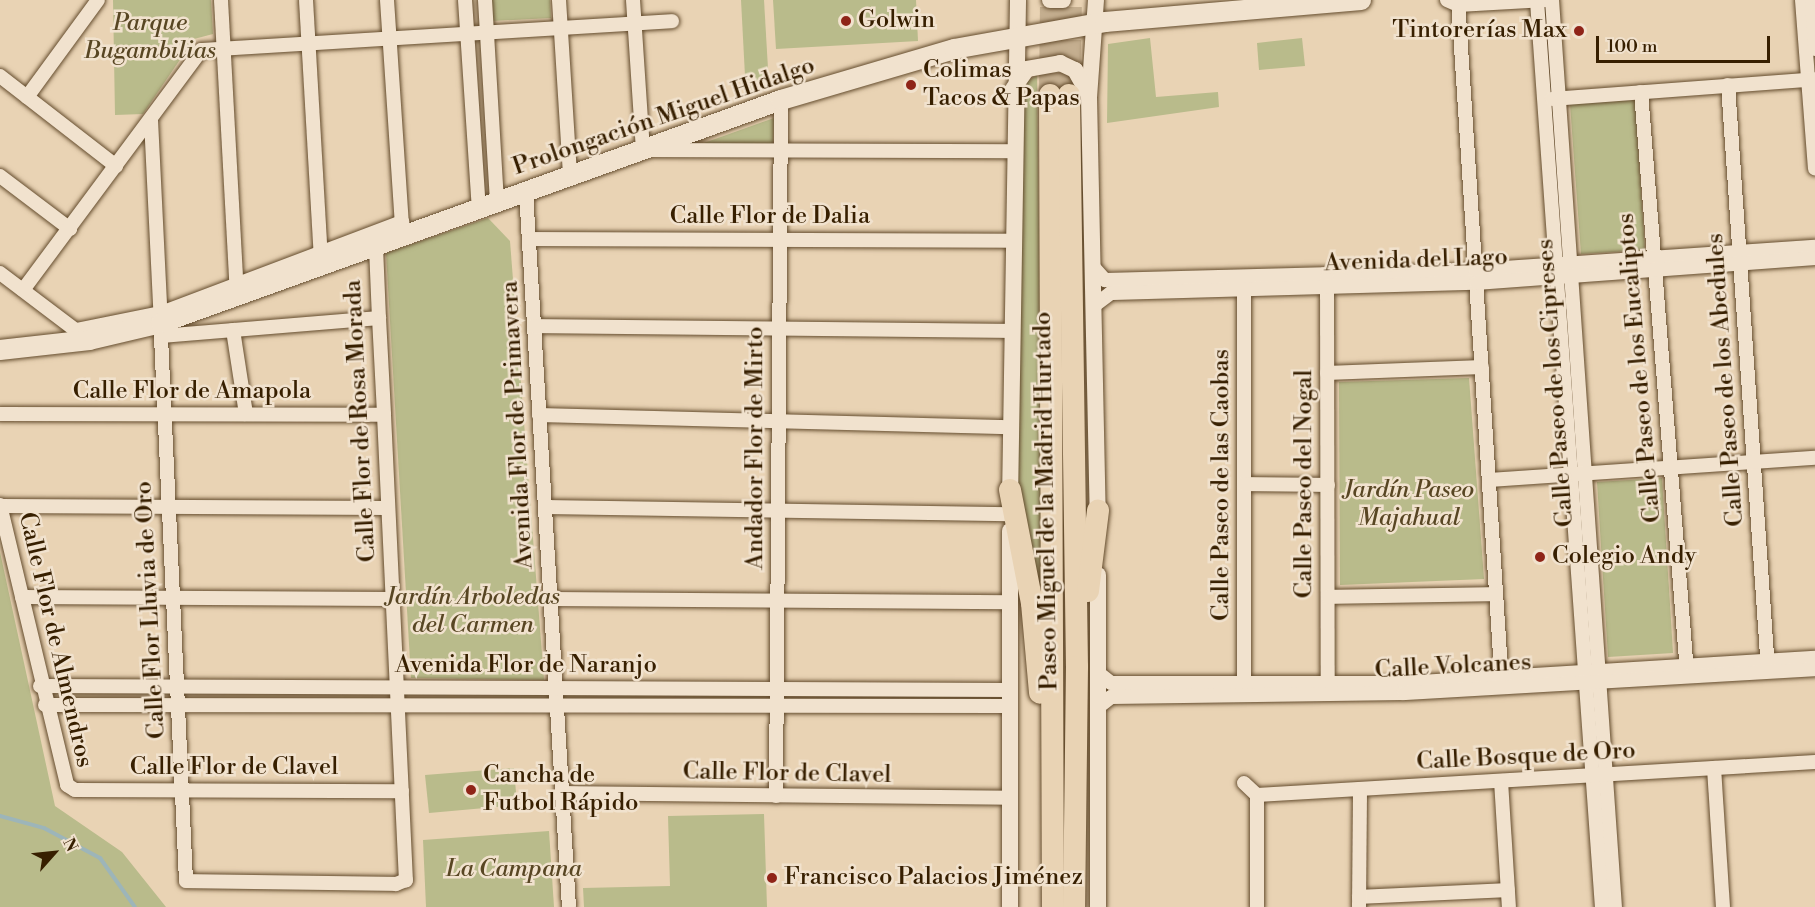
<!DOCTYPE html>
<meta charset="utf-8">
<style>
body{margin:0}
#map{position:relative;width:1815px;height:907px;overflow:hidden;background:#e9d3b4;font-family:"Libre Bodoni",serif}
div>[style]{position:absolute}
.green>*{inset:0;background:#b9bb8b}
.stream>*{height:4px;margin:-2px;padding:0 2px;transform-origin:2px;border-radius:2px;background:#9db5b9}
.trunk-tunnel>*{height:22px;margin-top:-11px;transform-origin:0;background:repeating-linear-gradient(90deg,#c5af90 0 22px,transparent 0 33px)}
.roads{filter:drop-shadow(0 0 2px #644c2d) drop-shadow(0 0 2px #644c2d)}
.minor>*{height:14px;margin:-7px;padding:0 7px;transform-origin:7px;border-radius:7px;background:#f1e2ce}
.tertiary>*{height:16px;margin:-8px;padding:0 8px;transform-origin:8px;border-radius:8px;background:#f1e2ce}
.secondary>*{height:20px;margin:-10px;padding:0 10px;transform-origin:10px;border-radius:10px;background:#f1e2ce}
.trunk>*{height:22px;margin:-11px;padding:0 11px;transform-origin:11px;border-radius:11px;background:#e9d3b4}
.dots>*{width:16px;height:16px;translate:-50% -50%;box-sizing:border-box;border:3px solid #f1e2ce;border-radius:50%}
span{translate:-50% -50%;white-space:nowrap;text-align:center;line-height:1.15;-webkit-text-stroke:5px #f1e2ce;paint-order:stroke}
.poi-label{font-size:24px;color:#371f00}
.left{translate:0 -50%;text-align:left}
.right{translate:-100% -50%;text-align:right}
.park-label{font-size:24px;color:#584623;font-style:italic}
.street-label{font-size:24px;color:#371f00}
.north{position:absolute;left:24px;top:823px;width:60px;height:60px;-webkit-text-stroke:4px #f1e2ce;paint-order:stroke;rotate:63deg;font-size:16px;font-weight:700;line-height:24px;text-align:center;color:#371f00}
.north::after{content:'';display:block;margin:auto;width:21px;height:27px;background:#371f00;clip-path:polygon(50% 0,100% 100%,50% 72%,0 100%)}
.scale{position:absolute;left:1596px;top:36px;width:174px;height:27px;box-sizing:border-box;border:3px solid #371f00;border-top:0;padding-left:8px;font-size:18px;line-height:21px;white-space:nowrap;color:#371f00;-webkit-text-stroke:4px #f1e2ce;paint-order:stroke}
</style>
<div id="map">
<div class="green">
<i style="clip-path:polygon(113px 0,211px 0,213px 34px,194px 39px,143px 114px,115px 115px)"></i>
<i style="clip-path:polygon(491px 0,550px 0,551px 18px,492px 21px)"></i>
<i style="clip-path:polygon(741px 0,764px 0,769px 86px,746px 95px)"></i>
<i style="clip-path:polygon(773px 0,916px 0,918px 41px,776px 49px)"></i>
<i style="clip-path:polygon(1150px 38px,1156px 97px,1218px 92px,1219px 107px,1107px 123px,1108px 44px)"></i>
<i style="clip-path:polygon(1302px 38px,1305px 66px,1259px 70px,1257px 43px)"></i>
<i style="clip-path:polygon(1037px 75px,1041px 384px,1043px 655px,1016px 497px,1023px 84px)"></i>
<i style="clip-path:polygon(1635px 100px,1645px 250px,1581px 254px,1570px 104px)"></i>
<i style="clip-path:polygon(774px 118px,773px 145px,690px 148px)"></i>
<i style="clip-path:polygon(488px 218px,510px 241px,544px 680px,411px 678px,386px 253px)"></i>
<i style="clip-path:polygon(1469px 378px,1484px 579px,1340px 585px,1339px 382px)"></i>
<i style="clip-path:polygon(1662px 478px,1673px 653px,1608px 657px,1597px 482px)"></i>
<i style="clip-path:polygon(0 552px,55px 806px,122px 852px,166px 907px,0 907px)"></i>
<i style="clip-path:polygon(514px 768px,517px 805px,429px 813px,425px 775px)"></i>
<i style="clip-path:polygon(764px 814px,767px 907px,584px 907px,583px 888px,670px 886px,668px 816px)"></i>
<i style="clip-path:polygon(549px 831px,554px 907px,426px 907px,423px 840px)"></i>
</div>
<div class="stream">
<i style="left:0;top:816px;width:46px;rotate:15.3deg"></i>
<i style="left:44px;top:828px;width:64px;rotate:28.2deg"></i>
<i style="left:100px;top:858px;width:60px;rotate:54.5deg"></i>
</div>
<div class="trunk-tunnel">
<i style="left:1050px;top:95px;width:95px;rotate:-89.4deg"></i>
<i style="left:1069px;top:95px;width:95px;rotate:-88.8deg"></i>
</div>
<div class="roads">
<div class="minor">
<i style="left:221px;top:0;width:291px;rotate:86.9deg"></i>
<i style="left:306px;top:0;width:261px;rotate:86.7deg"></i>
<i style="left:387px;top:0;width:228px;rotate:86.2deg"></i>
<i style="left:465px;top:0;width:209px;rotate:86.2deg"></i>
<i style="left:485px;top:0;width:203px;rotate:86.6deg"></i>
<i style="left:559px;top:0;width:176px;rotate:86.4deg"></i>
<i style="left:633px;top:0;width:150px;rotate:86.2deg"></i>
<i style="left:643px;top:150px;width:369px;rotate:0.2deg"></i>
<i style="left:1447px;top:0;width:12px;rotate:24deg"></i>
<i style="left:1458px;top:5px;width:88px;rotate:-3.3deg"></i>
<i style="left:1458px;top:0;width:687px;rotate:86.33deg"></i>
<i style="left:1552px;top:0;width:909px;rotate:86.03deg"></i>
<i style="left:1802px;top:0;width:169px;rotate:85.6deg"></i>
<i style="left:1812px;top:0;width:49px;rotate:86.5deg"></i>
<i style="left:1537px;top:1px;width:908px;rotate:85.9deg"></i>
<i style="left:0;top:76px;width:147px;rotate:37.8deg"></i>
<i style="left:1728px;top:85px;width:586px;rotate:86.09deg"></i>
<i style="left:1641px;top:92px;width:583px;rotate:85.47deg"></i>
<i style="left:27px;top:97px;width:120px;rotate:-53.8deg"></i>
<i style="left:1552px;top:99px;width:264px;rotate:-4.3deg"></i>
<i style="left:151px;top:120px;width:202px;rotate:87.2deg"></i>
<i style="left:0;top:176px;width:88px;rotate:37.1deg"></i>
<i style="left:526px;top:192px;width:716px;rotate:86.56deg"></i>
<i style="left:529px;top:239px;width:481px;rotate:0.2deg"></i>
<i style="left:376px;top:247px;width:71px;rotate:87.6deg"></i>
<i style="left:379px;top:318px;width:97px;rotate:87deg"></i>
<i style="left:384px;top:415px;width:466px;rotate:87.3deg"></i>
<i style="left:406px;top:880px;width:11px;rotate:158deg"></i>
<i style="left:396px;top:884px;width:210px;rotate:-179.2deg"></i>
<i style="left:186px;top:881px;width:546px;rotate:-92.63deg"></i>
<i style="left:161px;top:336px;width:219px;rotate:-4.7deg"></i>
<i style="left:1095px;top:269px;width:15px;rotate:48deg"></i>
<i style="left:1105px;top:280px;width:370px;rotate:-1.5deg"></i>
<i style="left:1475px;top:270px;width:341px;rotate:-3.9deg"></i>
<i style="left:0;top:273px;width:103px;rotate:37.1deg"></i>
<i style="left:1327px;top:279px;width:413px;rotate:89.9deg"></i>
<i style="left:1244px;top:283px;width:409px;rotate:90deg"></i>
<i style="left:23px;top:290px;width:299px;rotate:-53.4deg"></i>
<i style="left:201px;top:50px;width:472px;rotate:-3.5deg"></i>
<i style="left:1095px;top:305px;width:20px;rotate:-37deg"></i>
<i style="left:1111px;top:293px;width:365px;rotate:-1.6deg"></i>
<i style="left:1476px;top:283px;width:340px;rotate:-4.2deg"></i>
<i style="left:534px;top:326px;width:477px;rotate:0.6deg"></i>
<i style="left:76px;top:330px;width:87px;rotate:-11.3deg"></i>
<i style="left:161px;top:313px;width:258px;rotate:-20.7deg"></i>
<i style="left:233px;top:330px;width:85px;rotate:81.2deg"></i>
<i style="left:1327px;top:373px;width:155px;rotate:-2.2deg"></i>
<i style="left:0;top:414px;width:384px;rotate:0.1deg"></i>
<i style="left:539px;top:415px;width:471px;rotate:1.5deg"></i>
<i style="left:1489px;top:480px;width:327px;rotate:-3.9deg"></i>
<i style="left:1244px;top:484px;width:84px;rotate:0.7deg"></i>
<i style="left:0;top:505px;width:288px;rotate:76.5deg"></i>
<i style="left:67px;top:785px;width:9px;rotate:32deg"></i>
<i style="left:75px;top:790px;width:327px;rotate:0.2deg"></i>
<i style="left:0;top:506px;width:388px;rotate:0.3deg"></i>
<i style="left:545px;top:507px;width:465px;rotate:0.9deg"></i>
<i style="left:22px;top:597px;width:371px;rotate:0.3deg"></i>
<i style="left:1328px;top:597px;width:168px;rotate:-1deg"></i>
<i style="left:550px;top:599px;width:461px;rotate:0.4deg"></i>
<i style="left:1097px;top:672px;width:18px;rotate:38deg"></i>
<i style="left:1111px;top:683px;width:293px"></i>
<i style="left:1404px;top:683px;width:412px;rotate:-3.5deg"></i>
<i style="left:40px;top:686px;width:971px;rotate:0.24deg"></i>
<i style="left:45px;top:705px;width:966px;rotate:0.06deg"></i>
<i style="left:1097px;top:708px;width:18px;rotate:-38deg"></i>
<i style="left:1111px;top:697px;width:293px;rotate:-0.8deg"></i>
<i style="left:1404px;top:693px;width:412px;rotate:-3.3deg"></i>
<i style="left:1714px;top:768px;width:139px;rotate:86.3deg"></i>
<i style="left:1501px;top:781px;width:126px;rotate:86.4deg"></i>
<i style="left:1244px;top:783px;width:18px;rotate:43deg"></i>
<i style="left:1257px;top:795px;width:559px;rotate:-3.38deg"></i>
<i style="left:562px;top:793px;width:449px;rotate:0.6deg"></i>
<i style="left:1257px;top:795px;width:112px;rotate:90deg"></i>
<i style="left:776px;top:796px;width:696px;rotate:-89.59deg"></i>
<i style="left:1359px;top:897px;width:149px;rotate:-2.7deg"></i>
<i style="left:1359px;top:907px;width:118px;rotate:-89.5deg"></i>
</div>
<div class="tertiary">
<i style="left:1050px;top:0;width:13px"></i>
<i style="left:1096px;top:0;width:97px;rotate:94.1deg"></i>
<i style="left:1089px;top:97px;width:425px;rotate:88.8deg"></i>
<i style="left:1013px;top:89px;width:24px;rotate:-55deg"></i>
<i style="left:1027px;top:69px;width:34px;rotate:-10deg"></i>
<i style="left:1060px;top:63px;width:17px;rotate:25deg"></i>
<i style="left:1075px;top:70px;width:26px;rotate:61deg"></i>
<i style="left:1010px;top:500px;width:500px;rotate:-89.08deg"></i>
<i style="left:1010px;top:907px;width:376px;rotate:-90deg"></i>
<i style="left:1098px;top:907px;width:332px;rotate:-90deg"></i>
</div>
<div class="secondary">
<i style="left:0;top:350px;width:90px;rotate:-6.4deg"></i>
<i style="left:89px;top:340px;width:74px;rotate:-13.3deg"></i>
<i style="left:161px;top:323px;width:659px;rotate:-19.78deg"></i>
<i style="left:781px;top:100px;width:180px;rotate:-16.4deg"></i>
<i style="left:954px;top:49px;width:153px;rotate:-10.1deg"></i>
<i style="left:1105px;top:22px;width:257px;rotate:-4.9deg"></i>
</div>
<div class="trunk">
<i style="left:1050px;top:95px;width:812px;rotate:89.79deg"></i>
<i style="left:1069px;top:95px;width:572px;rotate:89.2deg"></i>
<i style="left:1077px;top:667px;width:240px;rotate:90.7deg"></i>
<i style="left:1010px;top:490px;width:115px;rotate:79deg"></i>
<i style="left:1032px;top:603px;width:90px;rotate:84.9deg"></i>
<i style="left:1088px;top:591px;width:81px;rotate:-82.9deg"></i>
</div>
</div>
<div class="dots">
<i style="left:846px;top:21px;background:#8f2418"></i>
<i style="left:1579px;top:31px;background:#8f2418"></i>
<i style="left:911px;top:85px;background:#8f2418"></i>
<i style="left:1540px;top:557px;background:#8f2418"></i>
<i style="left:471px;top:790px;background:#8f2418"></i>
<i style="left:772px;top:878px;background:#8f2418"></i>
</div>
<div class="poi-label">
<span class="left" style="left:858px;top:21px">Golwin</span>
<span class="right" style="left:1567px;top:31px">Tintorerías Max</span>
<span class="left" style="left:923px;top:85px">Colimas<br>Tacos &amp; Papas</span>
<span class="left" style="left:1552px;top:557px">Colegio Andy</span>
<span class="left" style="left:483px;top:790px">Cancha de<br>Futbol Rápido</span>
<span class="left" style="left:784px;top:878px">Francisco Palacios Jiménez</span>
</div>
<div class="park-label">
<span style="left:150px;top:38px">Parque<br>Bugambilias</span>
<span style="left:1409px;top:505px">Jardín Paseo<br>Majahual</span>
<span style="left:473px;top:612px">Jardín Arboledas<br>del Carmen</span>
<span style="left:514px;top:870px">La Campana</span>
</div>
<div class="street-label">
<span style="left:664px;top:117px;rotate:-19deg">Prolongación Miguel Hidalgo</span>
<span style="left:770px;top:217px">Calle Flor de Dalia</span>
<span style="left:1416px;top:261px;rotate:-2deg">Avenida del Lago</span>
<span style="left:1640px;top:368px;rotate:-95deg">Calle Paseo de los Eucaliptos</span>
<span style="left:1726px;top:380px;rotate:-94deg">Calle Paseo de los Abedules</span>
<span style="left:1556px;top:383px;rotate:-94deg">Calle Paseo de los Cipreses</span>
<span style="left:192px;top:392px">Calle Flor de Amapola</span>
<span style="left:361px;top:421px;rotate:-93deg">Calle Flor de Rosa Morada</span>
<span style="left:518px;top:425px;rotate:-93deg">Avenida Flor de Primavera</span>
<span style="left:756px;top:448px;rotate:-90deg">Andador Flor de Mirto</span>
<span style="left:1305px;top:484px;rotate:-90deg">Calle Paseo del Nogal</span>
<span style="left:1222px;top:485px;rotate:-90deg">Calle Paseo de las Caobas</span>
<span style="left:1047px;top:501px;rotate:-91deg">Paseo Miguel de la Madrid Hurtado</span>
<span style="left:151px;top:610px;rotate:-93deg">Calle Flor Lluvia de Oro</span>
<span style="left:55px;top:640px;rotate:77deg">Calle Flor de Almendros</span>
<span style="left:526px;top:666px">Avenida Flor de Naranjo</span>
<span style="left:1453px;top:667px;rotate:-3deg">Calle Volcanes</span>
<span style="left:1526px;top:757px;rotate:-3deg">Calle Bosque de Oro</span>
<span style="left:234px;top:768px">Calle Flor de Clavel</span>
<span style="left:787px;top:774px;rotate:1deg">Calle Flor de Clavel</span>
</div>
<div class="north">N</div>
<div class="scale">100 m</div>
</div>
